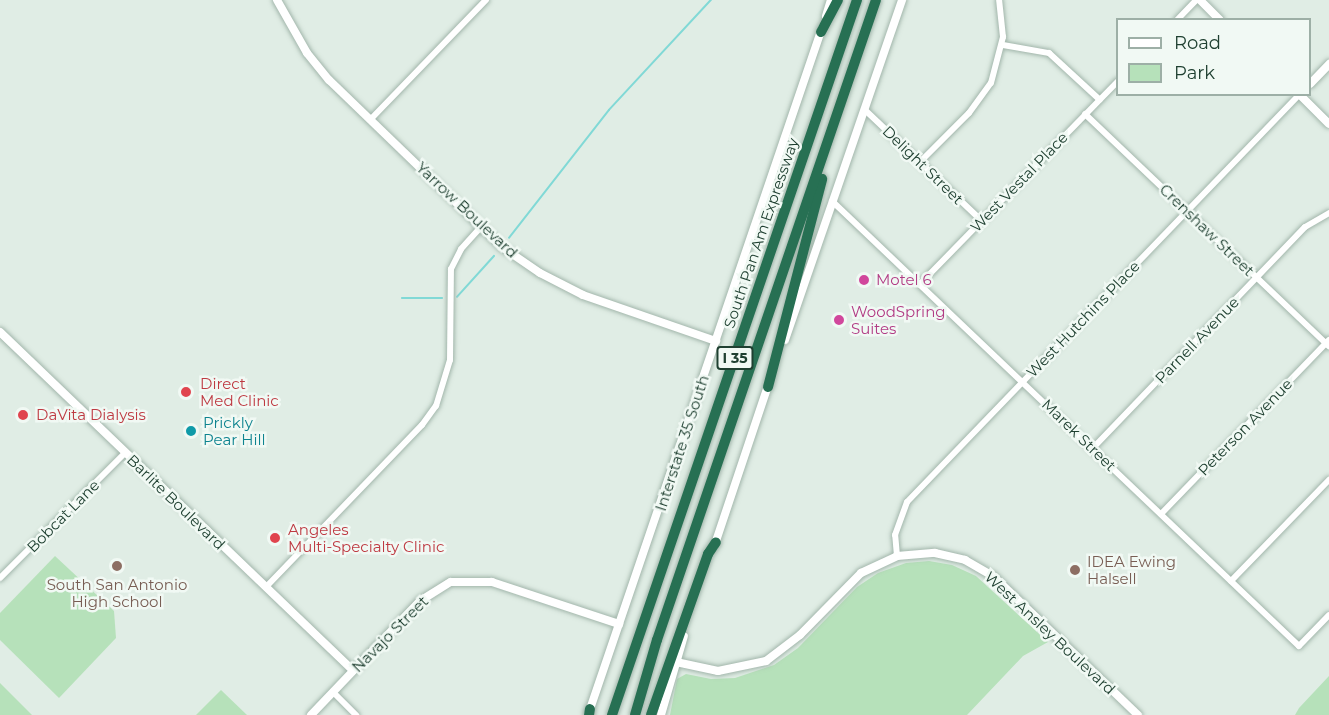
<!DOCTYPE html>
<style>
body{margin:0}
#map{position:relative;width:1329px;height:715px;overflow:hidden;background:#e0ede5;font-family:Montserrat,sans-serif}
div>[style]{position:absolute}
.green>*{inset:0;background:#b6e1ba}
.stream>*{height:1.5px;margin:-0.75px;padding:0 0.75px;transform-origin:0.75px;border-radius:0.75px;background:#81d9d6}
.roads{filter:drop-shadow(0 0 2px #a2b6ab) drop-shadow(0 0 2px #a2b6ab)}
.minor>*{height:6px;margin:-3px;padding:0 3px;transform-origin:3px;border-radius:3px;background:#fff}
.tertiary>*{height:8px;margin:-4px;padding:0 4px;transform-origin:4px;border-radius:4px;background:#fff}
.secondary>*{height:8px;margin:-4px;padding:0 4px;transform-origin:4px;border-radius:4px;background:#fff}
.motorway>*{height:10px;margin:-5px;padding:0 5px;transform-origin:5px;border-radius:5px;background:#277053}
.dots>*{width:16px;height:16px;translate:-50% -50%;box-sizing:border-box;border:3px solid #f1f9f4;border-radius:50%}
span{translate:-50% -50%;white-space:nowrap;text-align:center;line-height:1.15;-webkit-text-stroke:5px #f1f9f4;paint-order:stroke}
.shield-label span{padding:2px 4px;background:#f1f9f4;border:2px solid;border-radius:4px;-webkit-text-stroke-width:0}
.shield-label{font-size:14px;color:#1f4031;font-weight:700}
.street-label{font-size:15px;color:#1f4031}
.hotel-label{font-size:15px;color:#b23c85}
.left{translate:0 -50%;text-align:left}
.health-label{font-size:15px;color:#be3a42}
.culture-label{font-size:15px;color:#0d838f}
.education-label{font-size:15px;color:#785e54}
.legend{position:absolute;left:1116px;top:18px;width:195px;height:78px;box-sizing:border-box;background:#f1f9f4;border:2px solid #9dafa6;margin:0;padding:8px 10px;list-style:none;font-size:18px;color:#1f4031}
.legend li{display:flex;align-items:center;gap:12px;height:30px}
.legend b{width:30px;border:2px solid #9dafa6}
</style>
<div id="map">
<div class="green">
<i style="clip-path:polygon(55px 556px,114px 611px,116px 638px,59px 698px,0 640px,0 613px)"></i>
<i style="clip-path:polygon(929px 561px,952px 565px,976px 576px,1048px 642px,1023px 656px,967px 715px,670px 715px,677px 679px,686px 674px,711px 679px,735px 678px,774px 665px,798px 648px,857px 587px,878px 573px,906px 563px)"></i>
<i style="clip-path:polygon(1329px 676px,1329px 715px,1295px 715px,1299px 708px)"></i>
<i style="clip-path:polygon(0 683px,32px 715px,0 715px)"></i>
<i style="clip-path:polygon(221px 690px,247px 715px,196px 715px)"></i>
</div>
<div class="stream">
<i style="left:509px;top:238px;width:162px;rotate:-52deg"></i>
<i style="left:609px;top:110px;width:150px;rotate:-47.2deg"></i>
<i style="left:457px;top:297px;width:55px;rotate:-47.9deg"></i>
<i style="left:402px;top:298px;width:40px"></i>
</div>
<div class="roads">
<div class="minor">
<i style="left:1177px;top:20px;width:28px;rotate:-46deg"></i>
<i style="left:1003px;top:45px;width:47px;rotate:9.9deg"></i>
<i style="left:1049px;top:53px;width:69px;rotate:42.7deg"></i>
<i style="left:864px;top:109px;width:163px;rotate:43.5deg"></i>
<i style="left:1085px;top:114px;width:337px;rotate:43.6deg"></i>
<i style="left:370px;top:120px;width:167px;rotate:-46deg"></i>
<i style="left:920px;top:162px;width:69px;rotate:-45deg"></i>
<i style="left:969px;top:113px;width:37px;rotate:-54deg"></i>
<i style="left:991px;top:83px;width:48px;rotate:-75.4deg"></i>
<i style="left:1003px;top:37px;width:37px;rotate:-96deg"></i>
<i style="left:832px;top:201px;width:645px;rotate:43.62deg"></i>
<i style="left:1299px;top:646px;width:43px;rotate:-45.9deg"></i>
<i style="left:920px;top:284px;width:284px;rotate:-45.7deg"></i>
<i style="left:1093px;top:448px;width:306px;rotate:-46.2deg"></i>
<i style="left:1305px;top:227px;width:28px;rotate:-30deg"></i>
<i style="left:1161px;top:514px;width:242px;rotate:-46deg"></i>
<i style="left:897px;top:556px;width:21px;rotate:-95deg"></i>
<i style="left:895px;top:535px;width:35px;rotate:-70deg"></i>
<i style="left:907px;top:502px;width:565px;rotate:-46.08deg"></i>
<i style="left:0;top:578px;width:177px;rotate:-45deg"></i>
<i style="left:1231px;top:581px;width:141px;rotate:-45.9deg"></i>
<i style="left:266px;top:587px;width:225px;rotate:-46.1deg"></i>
<i style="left:422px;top:425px;width:24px;rotate:-54deg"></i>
<i style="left:436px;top:406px;width:48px;rotate:-73.1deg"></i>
<i style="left:450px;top:360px;width:91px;rotate:-89.4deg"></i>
<i style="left:451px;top:269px;width:22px;rotate:-63deg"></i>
<i style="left:461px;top:249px;width:30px;rotate:-48deg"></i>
<i style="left:333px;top:692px;width:33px;rotate:45deg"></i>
</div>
<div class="tertiary">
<i style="left:277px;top:0;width:61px;rotate:60.5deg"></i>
<i style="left:307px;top:53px;width:35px;rotate:51deg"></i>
<i style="left:329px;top:80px;width:240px;rotate:44deg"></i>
<i style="left:502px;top:247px;width:46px;rotate:34.4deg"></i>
<i style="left:540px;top:273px;width:48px;rotate:27.1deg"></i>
<i style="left:583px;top:295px;width:141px;rotate:19.1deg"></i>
<i style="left:1310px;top:84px;width:28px;rotate:-46deg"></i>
<i style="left:0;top:332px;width:489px;rotate:43.8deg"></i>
<i style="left:676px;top:662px;width:43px;rotate:12.1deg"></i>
<i style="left:718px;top:671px;width:49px;rotate:-11.8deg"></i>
<i style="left:766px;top:661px;width:43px;rotate:-37.4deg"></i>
<i style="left:800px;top:635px;width:87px;rotate:-45.5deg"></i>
<i style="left:861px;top:573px;width:40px;rotate:-25deg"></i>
<i style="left:897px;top:556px;width:38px;rotate:-5deg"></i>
<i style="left:935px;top:553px;width:31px;rotate:13deg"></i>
<i style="left:965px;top:560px;width:32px;rotate:30deg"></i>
<i style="left:993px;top:576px;width:201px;rotate:43.8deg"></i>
<i style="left:311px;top:715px;width:158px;rotate:-46.3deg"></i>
<i style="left:420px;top:601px;width:36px;rotate:-32deg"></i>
<i style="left:451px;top:582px;width:41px"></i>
<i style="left:492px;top:582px;width:134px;rotate:18.3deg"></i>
</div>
<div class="secondary">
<i style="left:1200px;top:0;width:28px;rotate:45deg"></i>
<i style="left:826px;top:16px;width:17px;rotate:-73deg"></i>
<i style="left:1299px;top:94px;width:42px;rotate:45deg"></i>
<i style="left:785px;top:340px;width:360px;rotate:-71deg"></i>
<i style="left:714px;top:547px;width:173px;rotate:-71.5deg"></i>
<i style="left:588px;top:715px;width:726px;rotate:-71.19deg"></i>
<i style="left:661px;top:715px;width:82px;rotate:-73.8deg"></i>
</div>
<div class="motorway">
<i style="left:821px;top:32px;width:36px;rotate:-62deg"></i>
<i style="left:768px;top:387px;width:215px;rotate:-75.4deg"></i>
<i style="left:589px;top:715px;width:6px;rotate:-81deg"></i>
<i style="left:612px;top:715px;width:756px;rotate:-71.09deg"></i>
<i style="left:635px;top:715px;width:78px;rotate:-73.7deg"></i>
<i style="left:657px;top:640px;width:676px;rotate:-71.11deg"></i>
<i style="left:651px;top:715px;width:171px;rotate:-70.5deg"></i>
<i style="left:708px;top:554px;width:14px;rotate:-56deg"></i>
</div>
</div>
<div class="dots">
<i style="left:864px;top:280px;background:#d1479c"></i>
<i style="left:839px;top:320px;background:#d1479c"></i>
<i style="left:186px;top:392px;background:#e0444e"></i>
<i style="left:23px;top:415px;background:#e0444e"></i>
<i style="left:191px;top:431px;background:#0f9aa8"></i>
<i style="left:275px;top:538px;background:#e0444e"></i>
<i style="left:117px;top:566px;background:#8d6e63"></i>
<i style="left:1075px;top:570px;background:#8d6e63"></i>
</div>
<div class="shield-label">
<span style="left:735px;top:358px">I 35</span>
</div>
<div class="street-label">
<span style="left:923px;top:165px;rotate:44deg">Delight Street</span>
<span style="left:1019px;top:182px;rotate:-46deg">West Vestal Place</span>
<span style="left:467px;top:210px;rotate:43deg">Yarrow Boulevard</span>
<span style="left:1207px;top:230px;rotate:44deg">Crenshaw Street</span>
<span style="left:761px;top:233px;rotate:-71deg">South Pan Am Expressway</span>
<span style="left:1083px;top:319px;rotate:-46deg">West Hutchins Place</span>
<span style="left:1197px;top:340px;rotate:-46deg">Parnell Avenue</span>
<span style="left:1245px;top:427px;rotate:-46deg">Peterson Avenue</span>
<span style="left:1079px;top:435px;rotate:44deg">Marek Street</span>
<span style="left:682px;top:443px;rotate:-72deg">Interstate 35 South</span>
<span style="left:176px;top:502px;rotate:44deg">Barlite Boulevard</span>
<span style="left:63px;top:516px;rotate:-45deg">Bobcat Lane</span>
<span style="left:1050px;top:633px;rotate:43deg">West Ansley Boulevard</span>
<span style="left:390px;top:634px;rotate:-45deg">Navajo Street</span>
</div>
<div class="hotel-label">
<span class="left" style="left:876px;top:280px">Motel 6</span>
<span class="left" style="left:851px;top:320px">WoodSpring<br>Suites</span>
</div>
<div class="health-label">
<span class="left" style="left:200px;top:392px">Direct<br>Med Clinic</span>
<span class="left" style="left:36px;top:415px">DaVita Dialysis</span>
<span class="left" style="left:288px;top:538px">Angeles<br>Multi-Specialty Clinic</span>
</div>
<div class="culture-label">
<span class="left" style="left:203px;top:431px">Prickly<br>Pear Hill</span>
</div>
<div class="education-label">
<span class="left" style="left:1087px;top:570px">IDEA Ewing<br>Halsell</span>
<span style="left:117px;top:593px">South San Antonio<br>High School</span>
</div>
<ul class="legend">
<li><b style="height:8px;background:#fff"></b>Road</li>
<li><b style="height:16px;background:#b6e1ba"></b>Park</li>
</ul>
</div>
